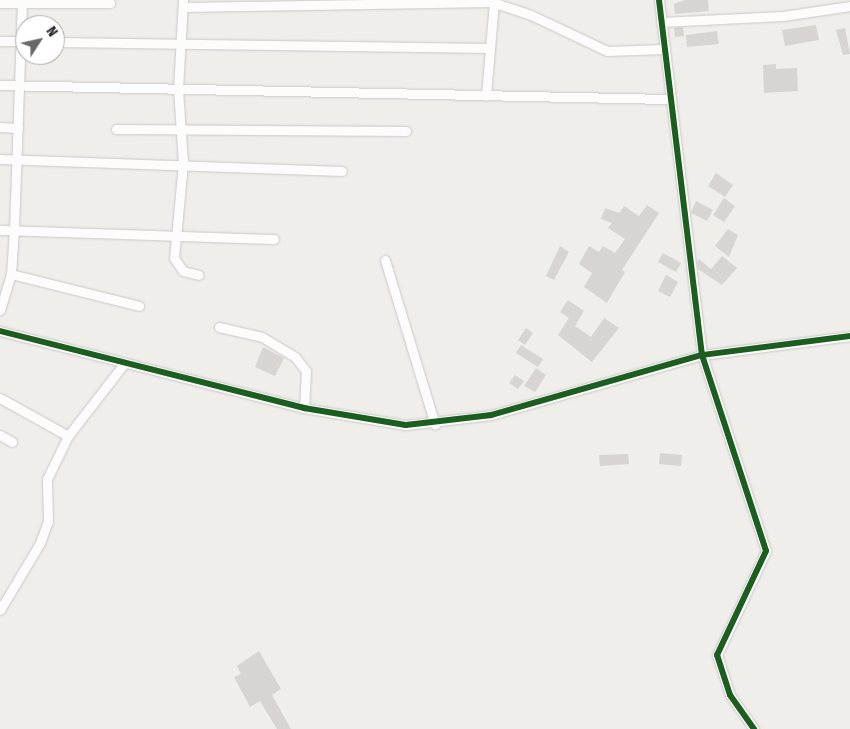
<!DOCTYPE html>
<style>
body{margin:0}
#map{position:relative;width:850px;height:729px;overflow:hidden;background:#f0eeeb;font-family:"Fira Sans Condensed",sans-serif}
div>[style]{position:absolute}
.building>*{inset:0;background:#d7d4d2}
.roads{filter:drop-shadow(0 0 1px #c9c8c7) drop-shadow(0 0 1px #c9c8c7)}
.minor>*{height:9px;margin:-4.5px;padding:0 4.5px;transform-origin:4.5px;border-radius:4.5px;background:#fdfcfc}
.cycleway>*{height:6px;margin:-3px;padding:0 3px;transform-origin:3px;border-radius:3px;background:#1b5e20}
span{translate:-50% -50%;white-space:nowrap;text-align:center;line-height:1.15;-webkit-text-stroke:4px #fff;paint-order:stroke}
.north{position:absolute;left:15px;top:15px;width:50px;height:50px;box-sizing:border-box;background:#fff;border:1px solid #a7a7a7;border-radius:50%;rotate:55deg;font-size:14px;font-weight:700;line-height:20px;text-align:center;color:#222}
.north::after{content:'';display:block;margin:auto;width:18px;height:22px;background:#6a6968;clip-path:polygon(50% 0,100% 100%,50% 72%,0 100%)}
</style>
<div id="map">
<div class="building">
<i style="clip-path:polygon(685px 0,708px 0,709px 11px,675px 14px,674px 4px)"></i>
<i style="clip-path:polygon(816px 25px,819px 40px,785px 46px,782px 30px)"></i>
<i style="clip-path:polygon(683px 27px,684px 36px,675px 37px,674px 28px)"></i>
<i style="clip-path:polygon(845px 28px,850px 54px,843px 55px,836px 30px)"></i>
<i style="clip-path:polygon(717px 31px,719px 44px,687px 47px,686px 35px)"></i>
<i style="clip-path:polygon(776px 64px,776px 69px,797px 68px,798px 91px,764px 93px,763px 65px)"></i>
<i style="clip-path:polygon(716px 173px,733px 185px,725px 197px,708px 186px)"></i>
<i style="clip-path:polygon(724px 198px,735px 206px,724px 222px,713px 215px)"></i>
<i style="clip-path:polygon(696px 201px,713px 210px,707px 221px,691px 213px)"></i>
<i style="clip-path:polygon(647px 205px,659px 213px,622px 270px,625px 272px,607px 303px,584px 287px,592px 273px,579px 264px,589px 246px,599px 252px,603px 246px,615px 253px,625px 239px,608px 228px,612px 223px,601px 219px,605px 208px,619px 213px,624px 206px,639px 216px)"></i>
<i style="clip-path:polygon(728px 229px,738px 235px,729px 257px,715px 246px)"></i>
<i style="clip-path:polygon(560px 246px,569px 252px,554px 280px,546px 276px)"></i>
<i style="clip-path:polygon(663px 253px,681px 263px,676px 272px,658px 262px)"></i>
<i style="clip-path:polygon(722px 256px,737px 268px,722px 285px,698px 269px,697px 262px,699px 259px,711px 269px)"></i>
<i style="clip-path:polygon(666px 275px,678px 282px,670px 297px,658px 291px)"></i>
<i style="clip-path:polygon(568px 300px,584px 311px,575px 326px,591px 337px,604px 318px,619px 328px,592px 362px,558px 335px,569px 318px,560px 312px)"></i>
<i style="clip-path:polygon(526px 328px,533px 333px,525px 345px,518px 340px)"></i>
<i style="clip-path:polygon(521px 345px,543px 359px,538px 367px,516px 353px)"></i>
<i style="clip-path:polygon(263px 347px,284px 358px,275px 376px,255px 367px)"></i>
<i style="clip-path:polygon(536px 368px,546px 375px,535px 392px,524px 386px)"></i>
<i style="clip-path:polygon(515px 375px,524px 381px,518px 389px,509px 383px)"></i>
<i style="clip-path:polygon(660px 453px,682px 455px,681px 466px,659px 464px)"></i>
<i style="clip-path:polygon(628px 454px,629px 464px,600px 466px,599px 455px)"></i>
<i style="clip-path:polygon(259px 651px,281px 689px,272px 695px,291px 729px,277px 729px,260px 701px,250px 707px,234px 677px,241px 674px,237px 666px)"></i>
</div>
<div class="roads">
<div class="minor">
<i style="left:183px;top:0;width:89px;rotate:93.2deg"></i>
<i style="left:178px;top:89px;width:74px;rotate:86.1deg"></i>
<i style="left:183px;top:163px;width:95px;rotate:95.4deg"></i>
<i style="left:174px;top:258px;width:16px;rotate:55deg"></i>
<i style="left:183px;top:271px;width:16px;rotate:14deg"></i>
<i style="left:659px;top:0;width:358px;rotate:83.1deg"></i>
<i style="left:702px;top:355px;width:206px;rotate:71.9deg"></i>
<i style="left:766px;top:551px;width:115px;rotate:115.2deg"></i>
<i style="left:717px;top:655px;width:42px;rotate:72deg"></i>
<i style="left:730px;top:695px;width:42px;rotate:54.8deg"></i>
<i style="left:489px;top:1px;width:44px;rotate:18.4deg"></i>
<i style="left:531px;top:15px;width:84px;rotate:25.3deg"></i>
<i style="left:607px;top:51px;width:58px;rotate:-2deg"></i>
<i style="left:0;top:3px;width:110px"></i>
<i style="left:183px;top:7px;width:311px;rotate:-0.9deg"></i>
<i style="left:494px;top:2px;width:94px;rotate:94.9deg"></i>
<i style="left:661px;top:22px;width:122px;rotate:-2.8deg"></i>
<i style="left:783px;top:16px;width:68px;rotate:-8.5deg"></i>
<i style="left:0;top:41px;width:25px"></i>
<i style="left:55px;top:42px;width:435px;rotate:0.8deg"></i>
<i style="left:0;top:85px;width:671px;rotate:1.2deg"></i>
<i style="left:0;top:127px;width:18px;rotate:3deg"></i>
<i style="left:116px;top:129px;width:290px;rotate:0.4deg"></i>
<i style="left:0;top:159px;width:342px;rotate:2deg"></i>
<i style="left:0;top:230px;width:274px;rotate:1.9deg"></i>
<i style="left:385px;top:260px;width:172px;rotate:73.1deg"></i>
<i style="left:11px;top:274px;width:132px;rotate:14deg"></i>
<i style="left:0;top:310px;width:38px;rotate:-73deg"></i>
<i style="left:11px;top:274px;width:44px;rotate:-86.1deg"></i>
<i style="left:14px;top:230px;width:230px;rotate:-88deg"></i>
<i style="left:219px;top:327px;width:44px;rotate:13.1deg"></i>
<i style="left:262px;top:337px;width:39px;rotate:31deg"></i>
<i style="left:295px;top:357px;width:18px;rotate:52deg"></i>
<i style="left:306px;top:371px;width:37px;rotate:93deg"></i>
<i style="left:0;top:331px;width:314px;rotate:14.2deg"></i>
<i style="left:304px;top:408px;width:103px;rotate:9.5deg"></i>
<i style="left:406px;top:425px;width:86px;rotate:-6.7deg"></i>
<i style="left:491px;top:415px;width:219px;rotate:-15.9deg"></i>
<i style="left:702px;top:355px;width:149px;rotate:-7.3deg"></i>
<i style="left:0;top:398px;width:78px;rotate:29.2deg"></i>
<i style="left:0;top:435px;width:14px;rotate:30deg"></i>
<i style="left:0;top:610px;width:78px;rotate:-59.2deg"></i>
<i style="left:40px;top:543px;width:23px;rotate:-70deg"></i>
<i style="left:48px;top:521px;width:42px;rotate:-91.4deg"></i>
<i style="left:47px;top:479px;width:48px;rotate:-64deg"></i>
<i style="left:68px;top:436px;width:90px;rotate:-52.2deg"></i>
</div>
</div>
<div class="cycleway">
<i style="left:659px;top:0;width:358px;rotate:83.1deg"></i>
<i style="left:702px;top:355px;width:206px;rotate:71.9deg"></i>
<i style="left:766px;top:551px;width:115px;rotate:115.2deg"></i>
<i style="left:717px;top:655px;width:42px;rotate:72deg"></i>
<i style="left:730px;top:695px;width:42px;rotate:54.8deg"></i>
<i style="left:0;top:331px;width:314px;rotate:14.2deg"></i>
<i style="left:304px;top:408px;width:103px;rotate:9.5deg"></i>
<i style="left:406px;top:425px;width:86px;rotate:-6.7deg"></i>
<i style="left:491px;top:415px;width:219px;rotate:-15.9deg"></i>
<i style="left:702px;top:355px;width:149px;rotate:-7.3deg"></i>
</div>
<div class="north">N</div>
</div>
